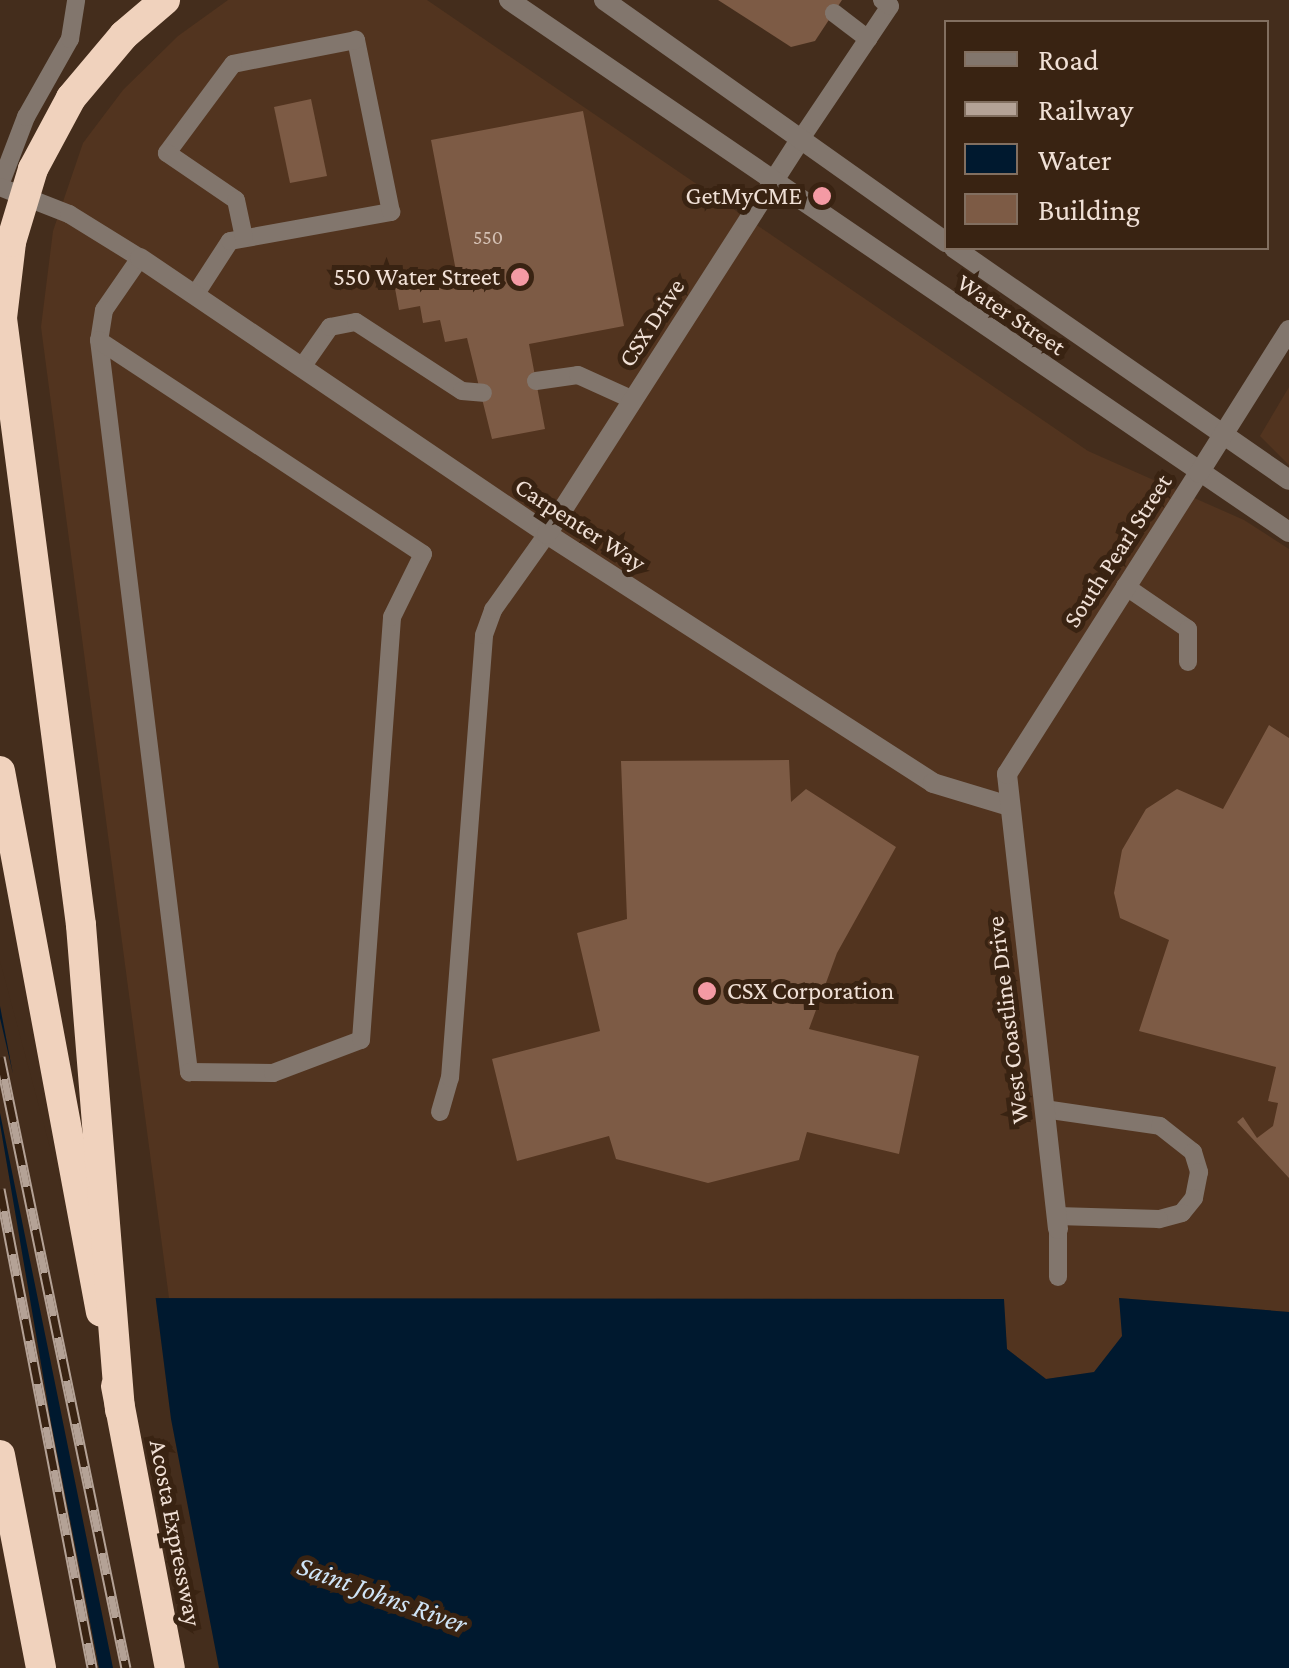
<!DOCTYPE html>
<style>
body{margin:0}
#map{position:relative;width:1289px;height:1668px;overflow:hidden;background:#442d1c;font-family:"Crimson Pro",serif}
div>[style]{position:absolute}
.built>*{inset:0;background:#52341f}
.water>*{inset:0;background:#00192f}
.pier>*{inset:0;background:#442d1c}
.building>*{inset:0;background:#7d5b45}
.service>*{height:18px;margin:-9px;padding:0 9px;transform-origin:9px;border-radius:9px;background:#82766d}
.minor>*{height:20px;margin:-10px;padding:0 10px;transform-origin:10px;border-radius:10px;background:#82766d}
.tertiary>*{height:20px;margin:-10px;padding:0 10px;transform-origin:10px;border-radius:10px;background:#82766d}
.motorway>*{height:30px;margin:-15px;padding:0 15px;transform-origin:15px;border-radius:15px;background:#f0d2bd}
.rail>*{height:11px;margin-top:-5.5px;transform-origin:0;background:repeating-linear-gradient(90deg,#392312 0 22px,#b4a296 0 44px);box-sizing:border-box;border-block:2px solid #b4a296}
.motorway-bridge>*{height:30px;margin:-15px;padding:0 15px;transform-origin:15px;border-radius:15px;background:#f0d2bd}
.dots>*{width:28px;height:28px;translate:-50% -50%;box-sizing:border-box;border:5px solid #392312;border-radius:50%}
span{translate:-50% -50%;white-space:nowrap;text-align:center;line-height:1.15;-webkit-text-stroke:10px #392312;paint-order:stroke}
.number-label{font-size:20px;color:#d3bfb2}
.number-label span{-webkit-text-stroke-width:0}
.poi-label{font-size:25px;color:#f0e0d6}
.right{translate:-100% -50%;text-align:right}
.left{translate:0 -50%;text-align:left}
.street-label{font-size:25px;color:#f0e0d6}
.water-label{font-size:28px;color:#cfe4f7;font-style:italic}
.legend{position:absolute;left:944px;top:20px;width:325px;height:230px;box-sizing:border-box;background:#392312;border:2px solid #826f60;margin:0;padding:12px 18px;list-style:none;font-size:30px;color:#f0e0d6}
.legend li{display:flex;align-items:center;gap:20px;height:50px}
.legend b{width:50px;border:2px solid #826f60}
</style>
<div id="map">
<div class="built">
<i style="clip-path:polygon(228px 0,427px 0,1088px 451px,1244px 520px,1289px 549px,1289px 1312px,1120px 1298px,1123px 1336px,1094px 1373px,1046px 1379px,1007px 1349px,1003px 1299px,169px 1298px,41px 327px,53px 231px,83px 143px,123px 90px,178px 36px)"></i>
<i style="clip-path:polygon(1289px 387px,1289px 465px,1260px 436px)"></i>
</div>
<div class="water">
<i style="clip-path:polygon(0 966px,85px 1298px,1004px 1299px,1007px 1349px,1046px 1379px,1094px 1372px,1122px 1336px,1119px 1298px,1289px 1312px,1289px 1668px,0 1668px)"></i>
</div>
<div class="pier">
<i style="clip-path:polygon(0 961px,89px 1293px,155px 1293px,171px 1419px,219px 1668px,113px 1668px,0 1113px,0 1018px,13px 1074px,0 1006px)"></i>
<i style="clip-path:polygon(0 1124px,51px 1422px,99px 1668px,0 1668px)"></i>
</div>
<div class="building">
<i style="clip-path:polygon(718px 0,842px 0,815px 41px,791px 47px)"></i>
<i style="clip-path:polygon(311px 99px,327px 176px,290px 183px,274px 107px)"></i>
<i style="clip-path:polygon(583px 111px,624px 326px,529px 344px,545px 429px,492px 439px,467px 338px,445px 342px,440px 320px,423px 323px,420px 306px,399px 310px,394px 283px,456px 271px,431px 140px)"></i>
<i style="clip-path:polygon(1269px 725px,1289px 738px,1289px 1178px,1237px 1122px,1243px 1117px,1257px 1138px,1273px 1126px,1278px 1103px,1268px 1101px,1276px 1067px,1139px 1031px,1169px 940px,1120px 918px,1114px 893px,1122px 850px,1146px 809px,1177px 789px,1223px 809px)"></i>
<i style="clip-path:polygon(789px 760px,791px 802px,806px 789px,896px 847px,837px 953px,809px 1029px,919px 1056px,899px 1154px,807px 1132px,799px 1160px,708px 1183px,616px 1159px,609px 1136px,517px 1161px,492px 1059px,600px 1031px,577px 933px,627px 919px,621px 761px)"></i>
</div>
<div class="service">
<i style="left:834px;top:13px;width:43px;rotate:37.4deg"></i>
<i style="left:800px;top:140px;width:161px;rotate:-56.1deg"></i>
<i style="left:890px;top:6px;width:10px;rotate:-143deg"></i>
<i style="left:0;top:185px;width:73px;rotate:-69.1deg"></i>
<i style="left:26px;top:117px;width:90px;rotate:-60.6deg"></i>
<i style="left:70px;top:39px;width:39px;rotate:-81deg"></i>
<i style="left:0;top:187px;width:74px;rotate:21.4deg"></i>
<i style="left:69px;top:214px;width:84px;rotate:31.8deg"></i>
<i style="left:140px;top:258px;width:63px;rotate:124.7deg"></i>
<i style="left:104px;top:310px;width:30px;rotate:99deg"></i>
<i style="left:99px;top:340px;width:738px;rotate:82.99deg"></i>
<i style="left:189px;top:1072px;width:84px;rotate:0.7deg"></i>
<i style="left:273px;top:1073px;width:94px;rotate:-20.6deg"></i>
<i style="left:361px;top:1040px;width:424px;rotate:-85.8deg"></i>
<i style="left:392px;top:617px;width:70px;rotate:-63.8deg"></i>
<i style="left:423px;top:554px;width:388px;rotate:-146.6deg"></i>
<i style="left:195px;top:295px;width:64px;rotate:-57.1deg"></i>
<i style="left:230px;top:241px;width:164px;rotate:-10.2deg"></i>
<i style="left:391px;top:212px;width:176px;rotate:-101.5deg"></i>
<i style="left:356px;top:40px;width:125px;rotate:169deg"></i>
<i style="left:233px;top:64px;width:111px;rotate:126.6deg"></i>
<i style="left:167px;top:153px;width:83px;rotate:34.3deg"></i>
<i style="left:236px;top:200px;width:38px;rotate:78deg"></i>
<i style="left:302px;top:367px;width:49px;rotate:-55deg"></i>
<i style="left:330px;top:327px;width:26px;rotate:-11deg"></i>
<i style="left:356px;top:322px;width:126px;rotate:33.1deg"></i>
<i style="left:462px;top:391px;width:21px;rotate:5deg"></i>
<i style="left:536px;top:381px;width:42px;rotate:-8.1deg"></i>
<i style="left:578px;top:375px;width:60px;rotate:24.4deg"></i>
<i style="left:1125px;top:586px;width:76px;rotate:34.3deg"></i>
<i style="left:1188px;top:629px;width:33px;rotate:90deg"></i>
<i style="left:1044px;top:1109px;width:117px;rotate:8.3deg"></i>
<i style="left:1160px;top:1126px;width:42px;rotate:38.2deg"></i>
<i style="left:1193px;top:1152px;width:21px;rotate:73deg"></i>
<i style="left:1199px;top:1172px;width:26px;rotate:101deg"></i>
<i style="left:1194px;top:1198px;width:19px;rotate:129deg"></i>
<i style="left:1182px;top:1213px;width:24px;rotate:165deg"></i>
<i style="left:1159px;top:1219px;width:102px;rotate:-178.3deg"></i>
<i style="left:440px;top:1112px;width:35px;rotate:-74deg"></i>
<i style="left:450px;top:1078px;width:444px;rotate:-85.6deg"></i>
<i style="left:484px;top:635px;width:27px;rotate:-70deg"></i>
<i style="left:493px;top:610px;width:93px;rotate:-54.6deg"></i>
<i style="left:1058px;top:1277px;width:48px;rotate:-90deg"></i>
</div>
<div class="minor">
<i style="left:140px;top:258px;width:492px;rotate:34.1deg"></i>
<i style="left:547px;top:534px;width:459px;rotate:32.8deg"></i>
<i style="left:933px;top:783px;width:76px;rotate:16.8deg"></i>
<i style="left:547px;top:534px;width:468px;rotate:-57.3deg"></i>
<i style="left:1058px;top:1229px;width:458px;rotate:-96.4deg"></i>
<i style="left:1007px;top:774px;width:357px;rotate:-57.5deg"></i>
</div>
<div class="tertiary">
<i style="left:509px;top:0;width:944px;rotate:34.3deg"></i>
<i style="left:604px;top:0;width:419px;rotate:35.3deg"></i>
<i style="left:954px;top:248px;width:407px;rotate:34.7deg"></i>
<i style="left:1199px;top:473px;width:169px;rotate:-57.8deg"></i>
</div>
<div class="motorway">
<i style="left:124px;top:35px;width:54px;rotate:-40.5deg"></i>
<i style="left:0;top:771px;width:550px;rotate:79.43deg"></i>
<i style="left:116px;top:1386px;width:287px;rotate:79.2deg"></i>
<i style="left:0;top:1455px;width:217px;rotate:79.1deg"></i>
</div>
<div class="rail">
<i style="left:0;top:1057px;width:624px;rotate:78.35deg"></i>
<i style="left:0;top:1189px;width:488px;rotate:79.1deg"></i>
</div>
<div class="motorway-bridge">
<i style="left:120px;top:1410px;width:487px;rotate:-94.6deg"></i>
<i style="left:81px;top:925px;width:612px;rotate:-97.42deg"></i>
<i style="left:2px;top:318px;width:77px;rotate:-83.2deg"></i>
<i style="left:11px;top:242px;width:76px;rotate:-73.2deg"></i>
<i style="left:33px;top:169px;width:81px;rotate:-61.8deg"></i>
<i style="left:71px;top:98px;width:82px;rotate:-49.9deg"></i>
</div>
<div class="dots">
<i style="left:822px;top:196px;background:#f49aa4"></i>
<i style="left:520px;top:277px;background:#f49aa4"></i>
<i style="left:707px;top:991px;background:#f49aa4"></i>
</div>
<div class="number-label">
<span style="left:488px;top:237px">550</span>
</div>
<div class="poi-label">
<span class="right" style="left:802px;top:196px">GetMyCME</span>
<span class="right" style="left:500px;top:277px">550 Water Street</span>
<span class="left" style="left:727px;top:991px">CSX Corporation</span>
</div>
<div class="street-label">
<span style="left:1011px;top:315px;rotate:34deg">Water Street</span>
<span style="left:652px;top:323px;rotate:-57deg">CSX Drive</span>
<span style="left:580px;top:525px;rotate:33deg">Carpenter Way</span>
<span style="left:1118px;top:551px;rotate:-57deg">South Pearl Street</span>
<span style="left:1008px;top:1020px;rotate:-97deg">West Coastline Drive</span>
<span style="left:175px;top:1533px;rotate:79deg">Acosta Expressway</span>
</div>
<div class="water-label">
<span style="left:382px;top:1595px;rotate:20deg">Saint Johns River</span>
</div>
<ul class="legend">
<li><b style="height:12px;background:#82766d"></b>Road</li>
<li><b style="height:12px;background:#b4a296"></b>Railway</li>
<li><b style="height:28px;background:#00192f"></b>Water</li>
<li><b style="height:28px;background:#7d5b45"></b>Building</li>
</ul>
</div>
